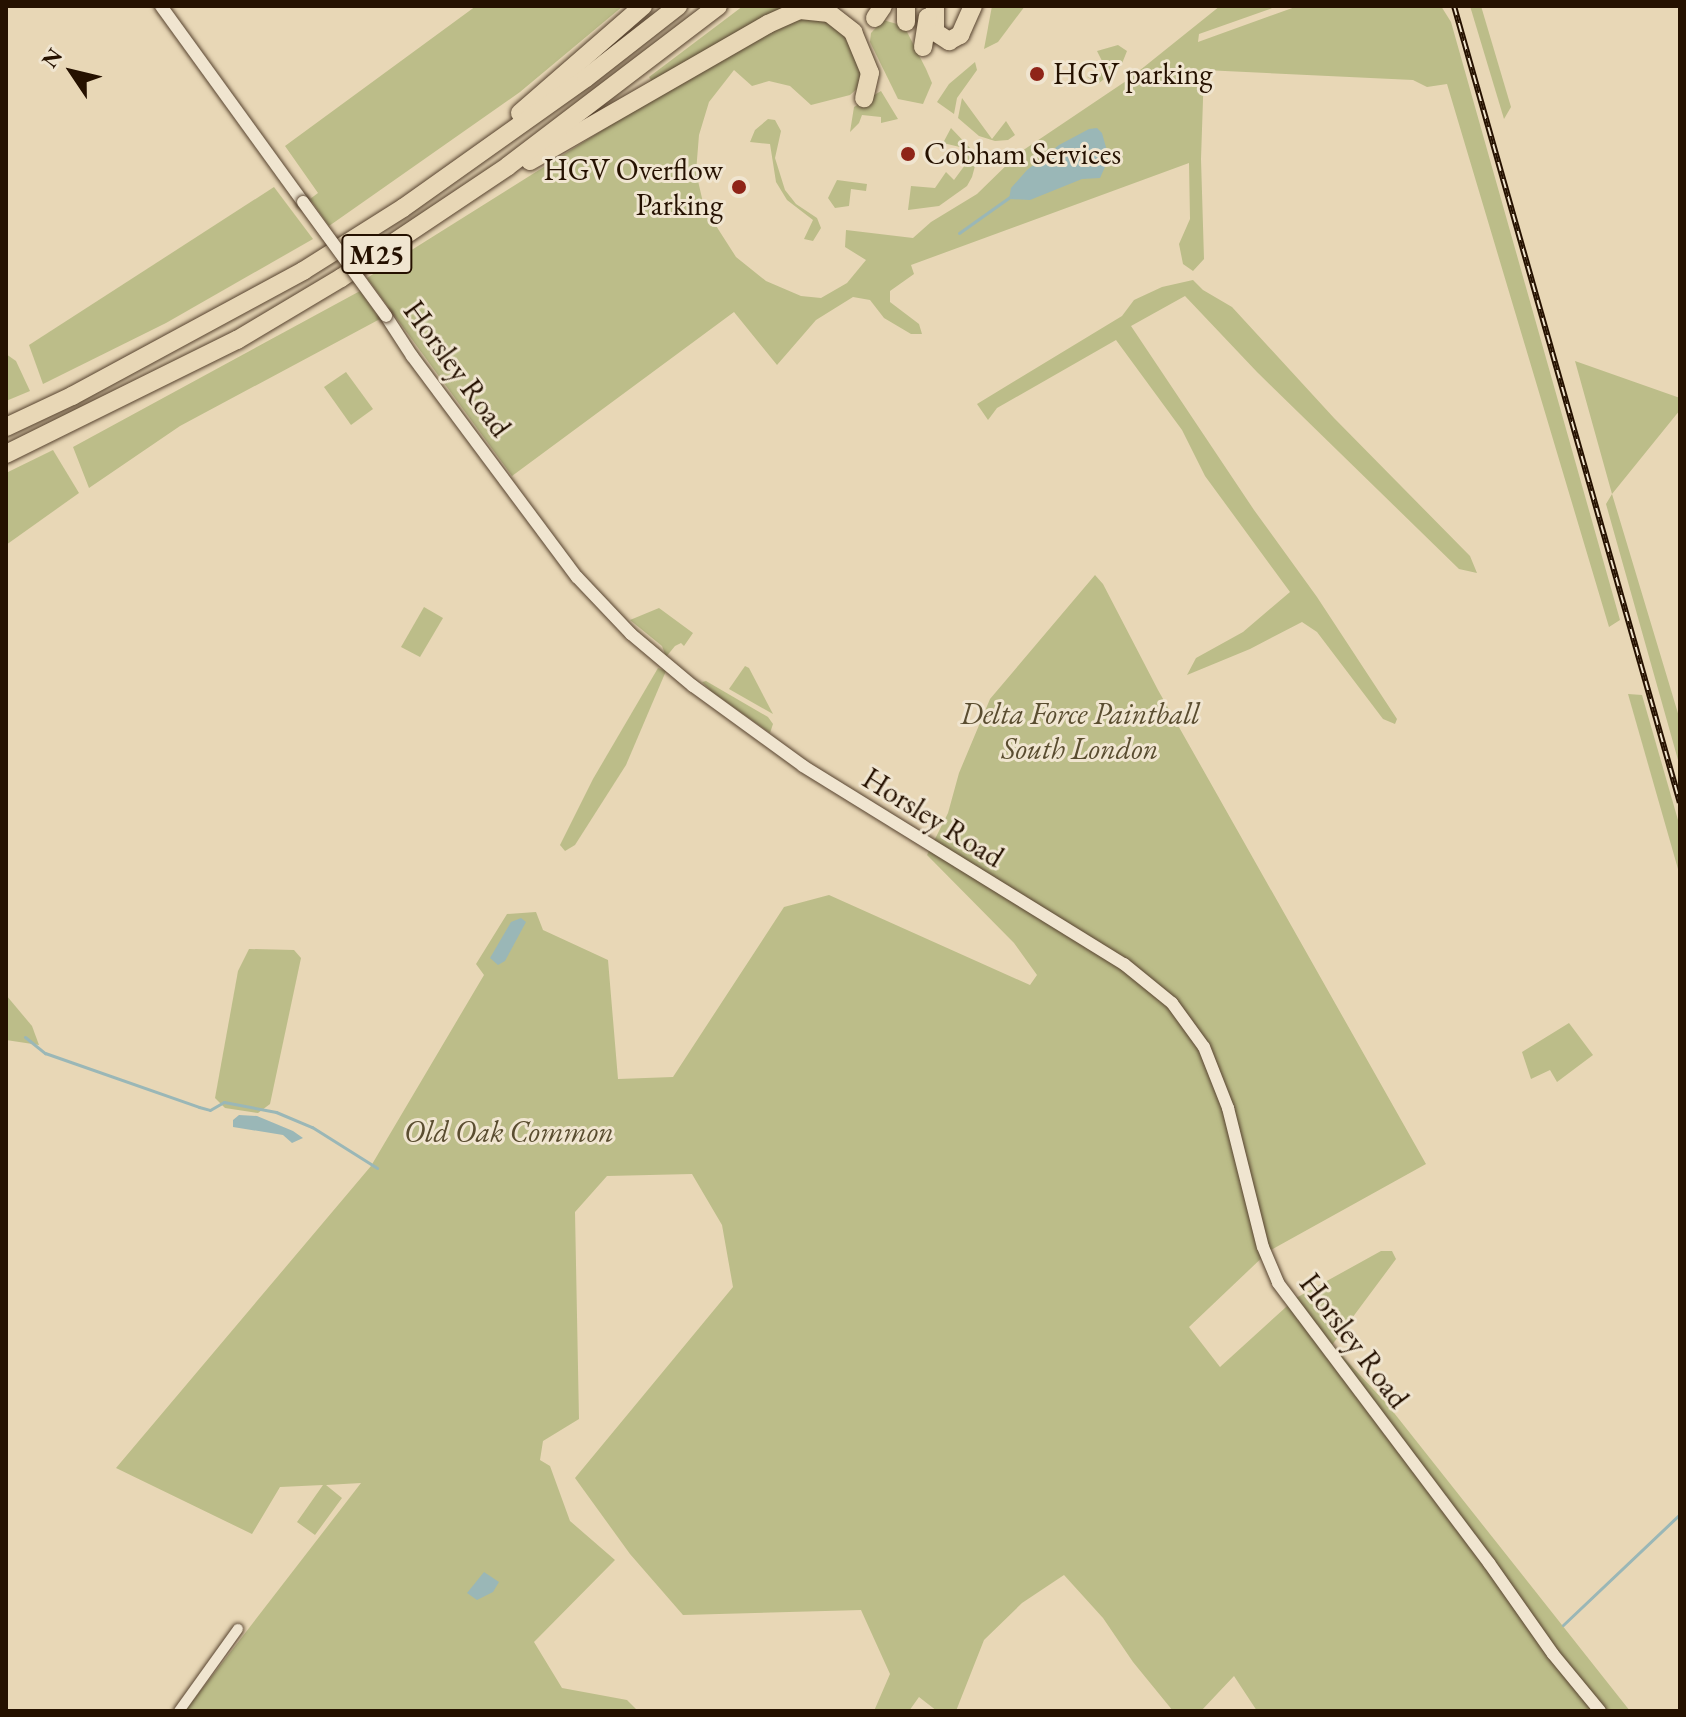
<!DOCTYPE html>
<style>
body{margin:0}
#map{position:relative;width:1686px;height:1717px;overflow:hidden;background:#e8d7b6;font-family:"EB Garamond",serif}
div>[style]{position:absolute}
.green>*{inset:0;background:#bcbd89}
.water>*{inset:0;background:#9ab7b7}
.stream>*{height:3px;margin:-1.5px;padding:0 1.5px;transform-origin:1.5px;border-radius:1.5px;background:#9ab7b7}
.roads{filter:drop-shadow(0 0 2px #56422e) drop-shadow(0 0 2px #56422e)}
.minor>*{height:10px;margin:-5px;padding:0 5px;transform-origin:5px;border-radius:5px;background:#f0e5d0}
.tertiary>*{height:12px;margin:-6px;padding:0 6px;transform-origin:6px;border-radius:6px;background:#f0e5d0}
.motorway>*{height:18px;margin:-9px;padding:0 9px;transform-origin:9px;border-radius:9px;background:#e8d7b6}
.rail>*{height:6px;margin-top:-3px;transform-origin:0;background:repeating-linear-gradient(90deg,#f0e5d0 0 9px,#251100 0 18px);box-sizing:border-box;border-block:2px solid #251100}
.bridges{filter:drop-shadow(0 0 2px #56422e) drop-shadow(0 0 2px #56422e)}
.tertiary-bridge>*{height:12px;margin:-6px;padding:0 6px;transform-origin:6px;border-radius:6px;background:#f0e5d0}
.dots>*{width:22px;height:22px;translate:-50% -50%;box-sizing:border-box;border:4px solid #f0e5d0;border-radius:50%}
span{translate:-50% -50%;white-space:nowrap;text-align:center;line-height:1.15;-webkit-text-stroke:6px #f0e5d0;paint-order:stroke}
.shield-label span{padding:2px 6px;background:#f0e5d0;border:2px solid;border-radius:6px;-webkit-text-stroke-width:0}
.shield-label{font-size:28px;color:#251100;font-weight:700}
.poi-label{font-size:30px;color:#251100}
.left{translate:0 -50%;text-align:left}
.right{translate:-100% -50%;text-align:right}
.street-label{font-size:30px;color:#251100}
.park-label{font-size:30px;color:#5a4d30;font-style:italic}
.frame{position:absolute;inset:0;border:8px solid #251100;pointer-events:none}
.north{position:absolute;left:32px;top:32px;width:80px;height:80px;-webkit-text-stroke:6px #f0e5d0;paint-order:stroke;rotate:305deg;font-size:22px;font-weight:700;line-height:32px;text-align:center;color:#251100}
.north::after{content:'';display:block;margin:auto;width:28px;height:36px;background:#251100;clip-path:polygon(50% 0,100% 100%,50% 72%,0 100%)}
</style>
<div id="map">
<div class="green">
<i style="clip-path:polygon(476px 6px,623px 6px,520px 92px,329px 226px,310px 199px,318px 193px,285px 146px)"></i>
<i style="clip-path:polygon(743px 6px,792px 6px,646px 84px,651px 80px,649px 77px)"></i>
<i style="clip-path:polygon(992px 6px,1025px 6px,998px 42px,984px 49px)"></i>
<i style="clip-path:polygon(1220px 6px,1278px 6px,1199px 34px,1198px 42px,1298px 6px,1441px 6px,1451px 22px,1620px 620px,1609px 627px,1447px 84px,1427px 87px,1413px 80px,1204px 70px,1201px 159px,1204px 259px,1193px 271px,1183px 264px,1179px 244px,1190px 219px,1189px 163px,911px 265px,914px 274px,890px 291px,890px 302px,919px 324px,922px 334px,911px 334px,884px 318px,870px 300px,853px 297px,816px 320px,777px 365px,734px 312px,512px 476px,367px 278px,652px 99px,780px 26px,807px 17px,821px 18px,844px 33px,861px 66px,860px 86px,850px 95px,811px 105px,790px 86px,769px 81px,752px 86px,734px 70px,709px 102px,699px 135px,696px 172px,704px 207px,736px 257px,766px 281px,801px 296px,821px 298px,847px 283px,866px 260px,845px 247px,846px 230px,913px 238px,931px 222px,977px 194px,1019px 153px,1129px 79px)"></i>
<i style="clip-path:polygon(1470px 6px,1481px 6px,1511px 107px,1504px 119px)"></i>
<i style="clip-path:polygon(883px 20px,904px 26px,926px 69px,932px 83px,923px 104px,898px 99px,870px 42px,871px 33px)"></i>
<i style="clip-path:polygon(1118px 45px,1127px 51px,1121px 66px,1099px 83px,1087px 77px,1107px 71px,1097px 51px)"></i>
<i style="clip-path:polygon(975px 62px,977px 70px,957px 98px,954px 114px,937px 102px,949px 84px)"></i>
<i style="clip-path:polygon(881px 91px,898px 119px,881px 123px,881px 117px,862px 115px,859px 123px,850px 132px,854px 107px)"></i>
<i style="clip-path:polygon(962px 98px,992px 139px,1006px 121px,1015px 135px,1008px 140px,995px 141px,979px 136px,958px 118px)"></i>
<i style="clip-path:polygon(768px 119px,775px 120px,781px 131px,775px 158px,785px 190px,796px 204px,817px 218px,821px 228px,813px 241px,804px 239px,813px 220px,787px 200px,776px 182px,770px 144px,750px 142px,755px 130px)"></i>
<i style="clip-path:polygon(951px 128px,971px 149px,975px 166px,972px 177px,967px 186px,939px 206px,908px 210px,911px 186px,935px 188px,946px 172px,954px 180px,965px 165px,964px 148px,943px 143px)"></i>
<i style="clip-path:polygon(837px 180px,867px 184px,866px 191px,851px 189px,849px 206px,835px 208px,828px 198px)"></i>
<i style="clip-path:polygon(274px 187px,313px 239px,166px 323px,43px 384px,29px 345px)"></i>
<i style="clip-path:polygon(1193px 280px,1203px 290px,1232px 307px,1334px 418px,1470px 556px,1477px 573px,1459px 569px,1257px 372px,1185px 296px,1131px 326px,1254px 510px,1317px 597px,1397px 719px,1395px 724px,1383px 719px,1317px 632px,1302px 622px,1250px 649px,1187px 675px,1196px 658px,1243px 632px,1290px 592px,1205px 476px,1182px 430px,1116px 340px,997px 408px,988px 420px,977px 404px,1122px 316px,1134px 300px,1162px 287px)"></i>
<i style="clip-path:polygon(360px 291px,380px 319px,180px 426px,89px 488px,73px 447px)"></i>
<i style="clip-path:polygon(6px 354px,16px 361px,30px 391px,6px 401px)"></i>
<i style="clip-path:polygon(1575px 361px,1680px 398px,1680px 410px,1612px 494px,1680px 720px,1680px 767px,1606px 504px,1612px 494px)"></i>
<i style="clip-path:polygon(346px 372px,373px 409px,351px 425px,324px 387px)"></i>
<i style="clip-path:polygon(53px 450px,79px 493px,6px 545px,6px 473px)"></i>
<i style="clip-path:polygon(1095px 575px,1103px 584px,1158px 690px,1426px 1164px,1269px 1251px,1189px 1327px,1220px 1367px,1296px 1298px,1381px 1251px,1392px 1251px,1396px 1259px,1332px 1345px,1387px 1404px,1630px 1711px,1257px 1711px,1234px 1676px,1201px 1711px,1173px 1711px,1133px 1662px,1103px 1618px,1064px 1575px,1022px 1603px,984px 1640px,956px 1711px,937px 1711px,919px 1697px,909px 1711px,874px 1711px,890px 1674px,861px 1610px,683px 1615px,630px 1554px,575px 1478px,733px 1287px,722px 1225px,692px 1174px,607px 1176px,575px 1212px,579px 1419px,543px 1441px,540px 1460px,550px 1466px,570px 1521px,615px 1560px,534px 1642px,562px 1688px,627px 1700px,638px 1711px,185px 1711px,361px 1483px,326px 1485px,342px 1498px,315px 1535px,297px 1522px,323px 1485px,280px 1487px,252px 1534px,116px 1468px,371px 1166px,484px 975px,476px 964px,507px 914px,536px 912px,543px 930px,608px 960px,618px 1079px,673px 1077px,784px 907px,829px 895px,1030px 985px,1037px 975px,1014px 943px,927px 855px,948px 813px,959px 773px,990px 699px)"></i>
<i style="clip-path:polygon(424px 607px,443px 618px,420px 657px,401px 647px)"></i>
<i style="clip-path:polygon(659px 608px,693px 633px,684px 646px,681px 643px,675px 646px,666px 657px,662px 646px,630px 620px)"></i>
<i style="clip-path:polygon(745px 666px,749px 668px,773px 714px,729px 689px)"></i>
<i style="clip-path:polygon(658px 668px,666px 671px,626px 765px,575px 845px,565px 851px,560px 845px,593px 779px)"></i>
<i style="clip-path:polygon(706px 681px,768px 717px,773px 724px,770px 733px,711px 691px,702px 682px)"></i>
<i style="clip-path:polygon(1628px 694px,1642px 695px,1680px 827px,1680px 876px)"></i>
<i style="clip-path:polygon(249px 949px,294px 950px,301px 958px,270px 1104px,258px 1113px,225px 1108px,215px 1098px,238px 971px)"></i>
<i style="clip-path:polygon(6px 995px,32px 1026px,39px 1045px,6px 1040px)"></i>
<i style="clip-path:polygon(1569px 1023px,1593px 1055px,1557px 1082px,1550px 1070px,1531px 1079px,1522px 1052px)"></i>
</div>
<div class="water">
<i style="clip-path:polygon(1097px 128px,1102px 133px,1109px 158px,1100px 178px,1082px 179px,1030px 200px,1009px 199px,1011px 188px,1027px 170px,1059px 145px,1089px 129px)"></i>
<i style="clip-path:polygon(521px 918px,526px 922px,505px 961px,498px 965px,490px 958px,511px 922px)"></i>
<i style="clip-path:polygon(239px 1115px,257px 1116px,293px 1131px,303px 1138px,292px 1143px,283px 1135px,233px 1127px,233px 1120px)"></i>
<i style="clip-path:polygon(484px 1572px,499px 1582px,493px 1592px,477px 1600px,467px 1593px)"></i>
</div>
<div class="stream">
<i style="left:959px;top:233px;width:64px;rotate:-35.4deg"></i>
<i style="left:25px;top:1037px;width:26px;rotate:39deg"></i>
<i style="left:45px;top:1053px;width:163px;rotate:19.3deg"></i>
<i style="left:199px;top:1107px;width:11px;rotate:15deg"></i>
<i style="left:210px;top:1110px;width:16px;rotate:-30deg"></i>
<i style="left:224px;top:1102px;width:53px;rotate:10.9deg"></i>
<i style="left:276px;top:1112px;width:39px;rotate:23deg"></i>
<i style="left:312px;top:1127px;width:77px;rotate:32.2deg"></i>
<i style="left:1563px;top:1625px;width:161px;rotate:-43.5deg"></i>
</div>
<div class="roads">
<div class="minor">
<i style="left:179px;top:1711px;width:101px;rotate:-54.3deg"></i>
</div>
<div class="tertiary">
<i style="left:161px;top:6px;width:242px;rotate:54.1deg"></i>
<i style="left:386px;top:316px;width:48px;rotate:57deg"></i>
<i style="left:412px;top:356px;width:276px;rotate:53.3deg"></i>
<i style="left:577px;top:577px;width:79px;rotate:46.5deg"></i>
<i style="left:631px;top:634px;width:81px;rotate:40deg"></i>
<i style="left:693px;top:686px;width:136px;rotate:36deg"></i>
<i style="left:803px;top:766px;width:377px;rotate:31.7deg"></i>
<i style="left:1124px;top:964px;width:62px;rotate:39.1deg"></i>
<i style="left:1172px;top:1003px;width:54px;rotate:54deg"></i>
<i style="left:1204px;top:1047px;width:66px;rotate:68.5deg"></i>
<i style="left:1228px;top:1108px;width:143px;rotate:75.9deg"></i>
<i style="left:1263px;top:1247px;width:39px;rotate:67deg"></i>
<i style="left:1278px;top:1283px;width:351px;rotate:53deg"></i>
<i style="left:1489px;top:1563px;width:111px;rotate:54.9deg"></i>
<i style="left:1553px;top:1654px;width:74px;rotate:50.5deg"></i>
</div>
<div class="motorway">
<i style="left:906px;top:6px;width:16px;rotate:90deg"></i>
<i style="left:935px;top:6px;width:26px;rotate:90deg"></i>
<i style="left:935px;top:32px;width:17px;rotate:33deg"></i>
<i style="left:949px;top:41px;width:13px;rotate:-29deg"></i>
<i style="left:960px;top:35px;width:32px;rotate:-66deg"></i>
<i style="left:875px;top:18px;width:14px;rotate:-56deg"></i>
<i style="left:923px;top:47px;width:30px;rotate:-81deg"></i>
<i style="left:520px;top:113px;width:163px;rotate:-41deg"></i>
<i style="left:530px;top:161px;width:275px;rotate:-29.9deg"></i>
<i style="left:768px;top:24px;width:35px;rotate:-24deg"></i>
<i style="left:800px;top:10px;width:29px;rotate:6deg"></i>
<i style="left:829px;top:13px;width:31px;rotate:38deg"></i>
<i style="left:853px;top:32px;width:44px;rotate:67.5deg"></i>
<i style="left:870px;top:73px;width:26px;rotate:103deg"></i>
<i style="left:6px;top:427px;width:73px;rotate:-25.2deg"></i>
<i style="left:72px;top:396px;width:263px;rotate:-28.4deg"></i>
<i style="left:303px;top:271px;width:118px;rotate:-32.2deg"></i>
<i style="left:403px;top:208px;width:224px;rotate:-35.4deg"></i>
<i style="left:586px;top:78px;width:117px;rotate:-38deg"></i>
<i style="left:6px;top:454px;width:258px;rotate:-26.3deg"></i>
<i style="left:237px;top:340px;width:121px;rotate:-30.8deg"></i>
<i style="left:341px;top:278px;width:201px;rotate:-33.8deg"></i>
<i style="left:508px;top:166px;width:264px;rotate:-37.3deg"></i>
</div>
</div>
<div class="rail">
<i style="left:1454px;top:6px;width:828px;rotate:74.17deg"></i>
</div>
<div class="bridges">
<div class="tertiary-bridge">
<i style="left:303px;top:202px;width:141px;rotate:53.9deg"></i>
</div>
</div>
<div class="dots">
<i style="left:1037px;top:74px;background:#8f2418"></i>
<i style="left:908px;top:154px;background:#8f2418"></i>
<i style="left:739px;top:187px;background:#8f2418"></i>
</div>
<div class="shield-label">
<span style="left:377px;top:254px">M25</span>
</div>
<div class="poi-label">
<span class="left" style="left:1053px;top:74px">HGV parking</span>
<span class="left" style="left:924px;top:154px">Cobham Services</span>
<span class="right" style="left:723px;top:187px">HGV Overflow<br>Parking</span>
</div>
<div class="street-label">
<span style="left:457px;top:369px;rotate:54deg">Horsley Road</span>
<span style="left:933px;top:818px;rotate:32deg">Horsley Road</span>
<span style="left:1354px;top:1341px;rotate:53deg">Horsley Road</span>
</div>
<div class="park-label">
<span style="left:1080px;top:731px">Delta Force Paintball<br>South London</span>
<span style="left:509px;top:1132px">Old Oak Common</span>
</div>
<div class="frame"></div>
<div class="north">N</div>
</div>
